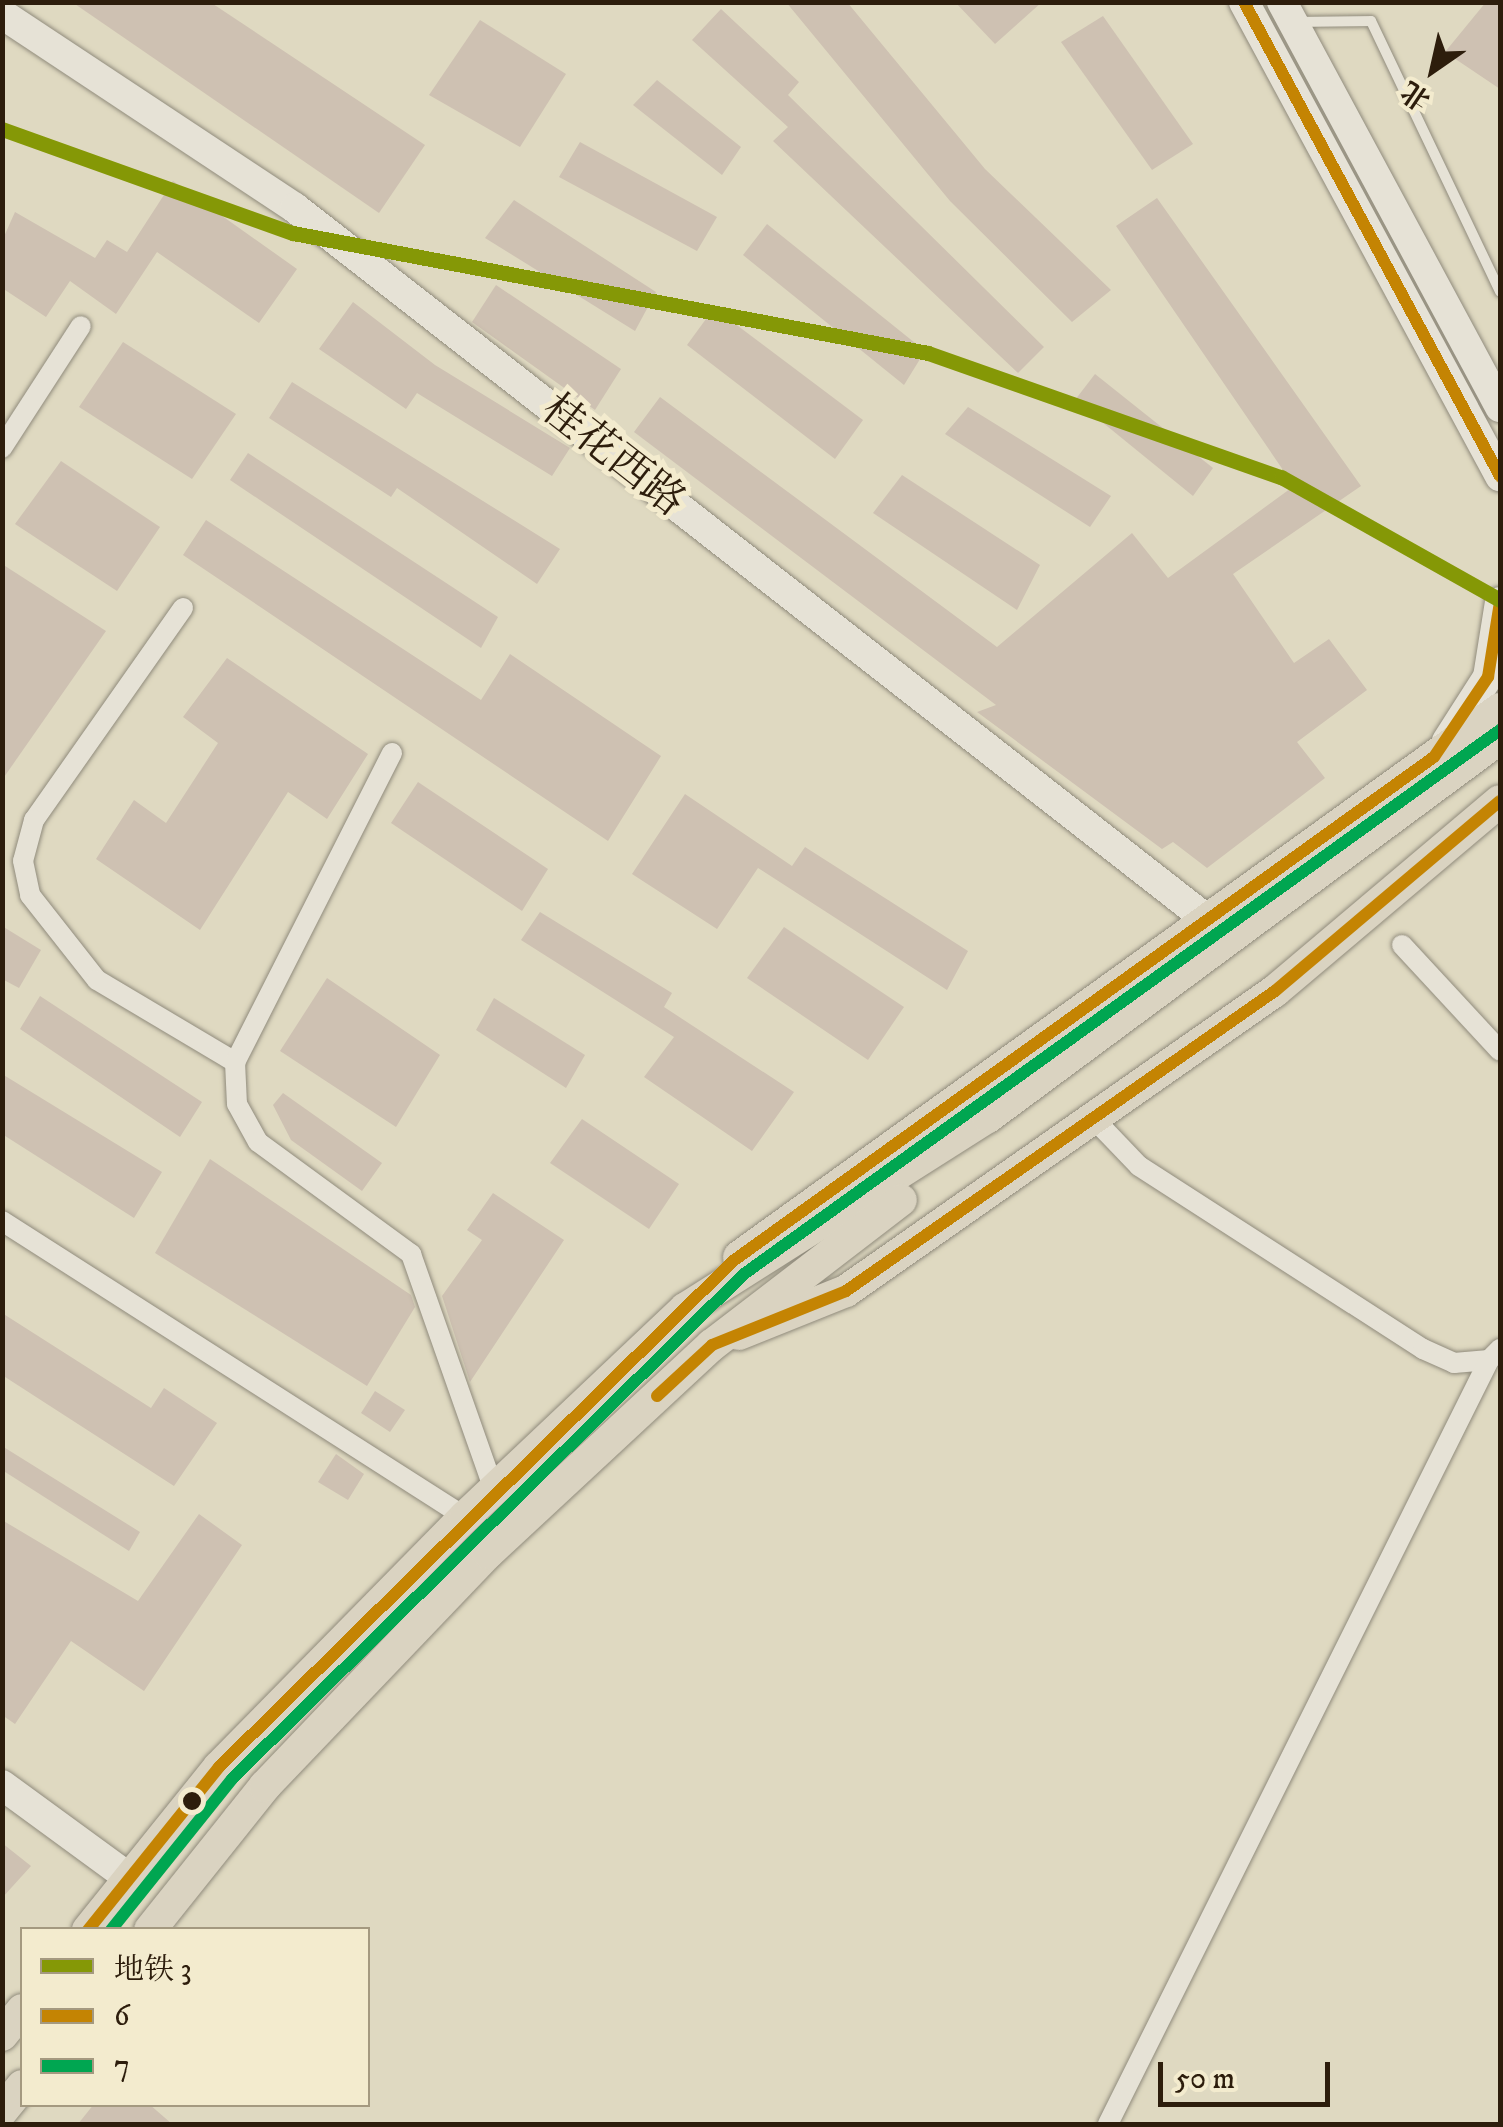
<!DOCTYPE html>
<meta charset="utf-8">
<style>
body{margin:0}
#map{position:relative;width:1503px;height:2127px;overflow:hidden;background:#dfd9c1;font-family:"IM FELL DW Pica","Noto Serif SC",serif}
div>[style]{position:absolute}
.building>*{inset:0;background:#cec1b2}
.roads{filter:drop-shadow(0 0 2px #908b7c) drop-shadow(0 0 2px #908b7c)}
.lane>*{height:10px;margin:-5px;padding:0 5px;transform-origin:5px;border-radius:5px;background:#e6e2d6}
.street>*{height:20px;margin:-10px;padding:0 10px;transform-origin:10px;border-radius:10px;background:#e6e2d6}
.secondary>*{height:30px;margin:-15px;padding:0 15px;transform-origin:15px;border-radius:15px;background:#e6e2d6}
.primary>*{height:32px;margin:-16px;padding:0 16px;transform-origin:16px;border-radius:16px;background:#dad3c1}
.bus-1>*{height:12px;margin:-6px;padding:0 6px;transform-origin:6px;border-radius:6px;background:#c48403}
.bus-2>*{height:12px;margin:-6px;padding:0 6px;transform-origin:6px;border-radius:6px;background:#00a651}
.metro-1>*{height:15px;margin:-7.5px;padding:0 7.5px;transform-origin:7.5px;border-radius:7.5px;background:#859806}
.dots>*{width:28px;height:28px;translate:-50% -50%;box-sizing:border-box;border:5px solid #f3ebce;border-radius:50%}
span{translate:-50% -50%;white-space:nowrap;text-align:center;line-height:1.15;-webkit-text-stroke:10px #f3ebce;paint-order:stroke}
.street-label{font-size:42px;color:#2d1d0c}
.frame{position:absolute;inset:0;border:5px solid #2d1d0c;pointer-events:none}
.legend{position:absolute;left:20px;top:1927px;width:350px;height:180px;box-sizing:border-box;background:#f3ebce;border:2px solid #a49980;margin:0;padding:12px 18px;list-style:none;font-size:30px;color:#2d1d0c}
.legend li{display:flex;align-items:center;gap:20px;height:50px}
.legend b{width:50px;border:2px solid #a49980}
.north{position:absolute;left:1383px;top:20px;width:100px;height:100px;-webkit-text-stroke:8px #f3ebce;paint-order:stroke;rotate:214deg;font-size:28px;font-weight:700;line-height:40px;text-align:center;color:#2d1d0c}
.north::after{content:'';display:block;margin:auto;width:35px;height:45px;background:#2d1d0c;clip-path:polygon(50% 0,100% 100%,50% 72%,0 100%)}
.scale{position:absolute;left:1158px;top:2062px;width:172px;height:45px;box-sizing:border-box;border:5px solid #2d1d0c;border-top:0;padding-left:12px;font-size:30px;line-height:35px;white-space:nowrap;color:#2d1d0c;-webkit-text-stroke:8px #f3ebce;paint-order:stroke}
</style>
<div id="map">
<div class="building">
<i style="clip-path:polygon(72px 2px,210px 2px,425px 145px,379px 213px)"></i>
<i style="clip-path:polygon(786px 2px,847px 2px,985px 169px,1111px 290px,1072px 322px,950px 201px)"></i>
<i style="clip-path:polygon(955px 2px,1042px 2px,995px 44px)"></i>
<i style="clip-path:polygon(1486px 2px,1500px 2px,1500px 89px,1445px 52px)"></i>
<i style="clip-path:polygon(721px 9px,799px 82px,788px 95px,1044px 347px,1018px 373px,773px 141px,788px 127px,692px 40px)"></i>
<i style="clip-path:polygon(1103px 16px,1193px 144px,1152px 170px,1061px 42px)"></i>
<i style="clip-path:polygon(480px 20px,566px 74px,520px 147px,429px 95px)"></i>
<i style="clip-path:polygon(657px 80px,741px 147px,722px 175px,633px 105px)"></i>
<i style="clip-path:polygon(580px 142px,717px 217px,697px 251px,559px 177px)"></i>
<i style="clip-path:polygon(173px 181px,297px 269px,259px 323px,157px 252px,116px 314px,70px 281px,46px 317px,2px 288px,2px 241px,15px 212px,95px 258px,107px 240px,127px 252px)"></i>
<i style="clip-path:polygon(1157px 198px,1361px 486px,1233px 574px,1294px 663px,1329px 639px,1367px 690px,1297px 742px,1325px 778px,1207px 868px,1173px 842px,1162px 849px,977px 712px,996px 705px,634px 432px,660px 397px,997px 647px,1132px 533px,1168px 578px,1294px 486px,1116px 226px)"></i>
<i style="clip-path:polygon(514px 200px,656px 292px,635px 331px,485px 238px)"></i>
<i style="clip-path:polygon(767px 224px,925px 351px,904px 385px,743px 255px)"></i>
<i style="clip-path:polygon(496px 285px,621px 369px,595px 410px,472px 322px)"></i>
<i style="clip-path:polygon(353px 302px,435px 365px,570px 448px,552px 476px,417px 393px,406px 409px,319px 349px)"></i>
<i style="clip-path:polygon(714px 308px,863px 420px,835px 459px,687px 345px)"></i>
<i style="clip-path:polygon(123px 342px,236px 414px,192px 479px,79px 407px)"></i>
<i style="clip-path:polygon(1095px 374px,1213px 468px,1193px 496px,1075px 400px)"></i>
<i style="clip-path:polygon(292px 382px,560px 549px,537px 584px,397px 488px,391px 497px,269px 418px)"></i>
<i style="clip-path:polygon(968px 407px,1111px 496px,1090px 527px,945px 434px)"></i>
<i style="clip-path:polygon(248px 453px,498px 617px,481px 648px,230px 480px)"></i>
<i style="clip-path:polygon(61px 461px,160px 527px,117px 591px,15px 524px)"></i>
<i style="clip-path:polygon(902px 475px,1040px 565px,1017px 610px,873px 513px)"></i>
<i style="clip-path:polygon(206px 520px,481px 700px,510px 654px,661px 756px,608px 841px,183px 555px)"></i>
<i style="clip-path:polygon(2px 564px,106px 631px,2px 780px)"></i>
<i style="clip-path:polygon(227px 658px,368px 754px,327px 819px,288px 792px,200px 930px,96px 859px,134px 800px,166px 823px,218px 743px,183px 717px)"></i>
<i style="clip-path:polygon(418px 782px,548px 869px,522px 911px,391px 823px)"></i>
<i style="clip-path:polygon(685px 794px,792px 866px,805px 847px,968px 951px,947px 990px,758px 868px,717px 929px,632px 874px)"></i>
<i style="clip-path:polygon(540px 912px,672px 993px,664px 1007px,794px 1092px,752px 1151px,644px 1077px,674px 1037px,521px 940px)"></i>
<i style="clip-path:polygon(2px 926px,41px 950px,19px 988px,2px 979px)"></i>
<i style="clip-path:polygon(784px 927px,904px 1007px,868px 1060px,747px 978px)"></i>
<i style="clip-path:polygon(327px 978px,440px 1055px,396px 1127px,280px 1051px)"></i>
<i style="clip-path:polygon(40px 996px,202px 1102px,180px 1137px,20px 1029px)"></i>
<i style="clip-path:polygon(494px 998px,585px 1055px,566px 1088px,476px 1030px)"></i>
<i style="clip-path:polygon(2px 1074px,162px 1172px,134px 1218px,2px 1134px)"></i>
<i style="clip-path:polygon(283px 1093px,382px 1163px,362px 1191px,291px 1140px,273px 1105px)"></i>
<i style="clip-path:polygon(582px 1119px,679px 1184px,649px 1229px,550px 1163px)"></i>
<i style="clip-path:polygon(210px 1159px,411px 1295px,415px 1307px,367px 1386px,155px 1253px)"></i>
<i style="clip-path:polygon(493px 1193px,564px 1240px,470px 1382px,442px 1296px,482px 1240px,467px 1230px)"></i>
<i style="clip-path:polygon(2px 1313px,151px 1408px,164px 1388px,217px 1423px,174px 1486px,2px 1375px)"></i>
<i style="clip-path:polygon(375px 1391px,405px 1410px,390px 1432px,361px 1413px)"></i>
<i style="clip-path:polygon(2px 1446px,140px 1532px,129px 1551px,2px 1470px)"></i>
<i style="clip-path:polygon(336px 1454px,364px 1474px,348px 1500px,318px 1482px)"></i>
<i style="clip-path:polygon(199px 1514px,242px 1545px,144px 1691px,71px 1641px,15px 1724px,2px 1715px,2px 1520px,138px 1601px)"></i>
<i style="clip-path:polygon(2px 1843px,31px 1866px,2px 1898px)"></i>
<i style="clip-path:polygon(94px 2104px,149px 2104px,172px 2124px,78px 2124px)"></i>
</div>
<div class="roads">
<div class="lane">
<i style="left:1297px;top:22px;width:74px;rotate:-0.8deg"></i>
<i style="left:1371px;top:21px;width:300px;rotate:64.5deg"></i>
</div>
<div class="street">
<i style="left:2px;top:448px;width:145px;rotate:-57.1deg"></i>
<i style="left:183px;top:608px;width:259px;rotate:125.1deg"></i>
<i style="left:34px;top:820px;width:42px;rotate:105deg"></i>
<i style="left:23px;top:861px;width:35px;rotate:78deg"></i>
<i style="left:30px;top:895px;width:108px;rotate:51.8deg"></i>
<i style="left:97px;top:980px;width:161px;rotate:30.7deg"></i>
<i style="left:392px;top:753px;width:347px;rotate:116.9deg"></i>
<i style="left:235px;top:1062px;width:42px;rotate:87.3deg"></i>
<i style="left:237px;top:1104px;width:43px;rotate:61.1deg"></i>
<i style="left:258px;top:1142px;width:190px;rotate:36.2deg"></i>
<i style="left:411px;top:1254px;width:250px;rotate:70.6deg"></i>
<i style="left:1402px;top:945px;width:144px;rotate:47.2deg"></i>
<i style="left:1093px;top:1118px;width:66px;rotate:46.2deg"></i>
<i style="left:1139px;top:1166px;width:338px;rotate:32.8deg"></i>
<i style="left:1423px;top:1349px;width:34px;rotate:24deg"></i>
<i style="left:1454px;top:1363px;width:35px;rotate:-5deg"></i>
<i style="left:1489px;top:1360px;width:16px;rotate:-45deg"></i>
<i style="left:2px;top:1221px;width:550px;rotate:32.59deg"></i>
<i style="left:1108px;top:2124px;width:854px;rotate:-63.49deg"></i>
</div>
<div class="secondary">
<i style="left:1244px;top:2px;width:539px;rotate:61.63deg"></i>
<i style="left:1282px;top:2px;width:460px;rotate:61.7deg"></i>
<i style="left:2px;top:14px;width:351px;rotate:33.5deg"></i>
<i style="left:295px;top:208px;width:1159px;rotate:37.96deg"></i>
<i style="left:1447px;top:741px;width:76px;rotate:-57.4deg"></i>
<i style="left:1488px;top:677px;width:76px;rotate:-80.9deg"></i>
<i style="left:2px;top:1785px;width:157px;rotate:36.2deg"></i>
</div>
<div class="primary">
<i style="left:739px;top:1257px;width:938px;rotate:-35.76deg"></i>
<i style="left:739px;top:1334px;width:115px;rotate:-21.9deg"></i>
<i style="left:846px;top:1291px;width:523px;rotate:-34.97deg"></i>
<i style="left:1275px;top:991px;width:294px;rotate:-40.2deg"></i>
<i style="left:88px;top:1930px;width:209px;rotate:-51.2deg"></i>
<i style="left:219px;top:1767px;width:351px;rotate:-45.5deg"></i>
<i style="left:465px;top:1517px;width:303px;rotate:-43.4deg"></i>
<i style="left:685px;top:1309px;width:359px;rotate:-32.4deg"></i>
<i style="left:988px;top:1117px;width:637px;rotate:-36.51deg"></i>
<i style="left:150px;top:1930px;width:184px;rotate:-51.4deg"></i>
<i style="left:265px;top:1786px;width:323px;rotate:-46.3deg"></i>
<i style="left:488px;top:1553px;width:306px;rotate:-42.9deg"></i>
<i style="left:712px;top:1345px;width:238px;rotate:-37.5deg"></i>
<i style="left:2px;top:2035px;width:32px;rotate:-51deg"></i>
<i style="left:2px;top:2111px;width:32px;rotate:-51deg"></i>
</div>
</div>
<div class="bus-1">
<i style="left:1244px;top:2px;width:539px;rotate:61.63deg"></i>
<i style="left:657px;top:1396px;width:75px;rotate:-42.8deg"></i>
<i style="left:712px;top:1345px;width:144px;rotate:-21.9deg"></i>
<i style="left:846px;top:1291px;width:523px;rotate:-34.97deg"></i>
<i style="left:1275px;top:991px;width:294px;rotate:-40.2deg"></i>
<i style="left:88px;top:1930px;width:209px;rotate:-51.2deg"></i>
<i style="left:219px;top:1767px;width:721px;rotate:-44.55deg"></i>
<i style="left:733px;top:1261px;width:863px;rotate:-35.72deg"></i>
<i style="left:1434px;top:757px;width:97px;rotate:-56deg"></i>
<i style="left:1488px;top:677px;width:76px;rotate:-80.9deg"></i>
</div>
<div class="bus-2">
<i style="left:111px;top:1930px;width:193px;rotate:-51.3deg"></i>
<i style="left:232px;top:1779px;width:719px;rotate:-44.61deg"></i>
<i style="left:744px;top:1274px;width:931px;rotate:-35.74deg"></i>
</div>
<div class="metro-1">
<i style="left:2px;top:129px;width:309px;rotate:19.7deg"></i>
<i style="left:293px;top:233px;width:646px;rotate:10.7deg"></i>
<i style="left:928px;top:353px;width:374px;rotate:19.4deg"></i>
<i style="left:1281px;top:477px;width:251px;rotate:29.3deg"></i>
</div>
<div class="dots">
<i style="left:192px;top:1801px;background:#2d1d0c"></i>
</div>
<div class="street-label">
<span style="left:613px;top:456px;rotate:38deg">桂花西路</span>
</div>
<div class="frame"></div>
<ul class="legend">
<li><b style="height:12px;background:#859806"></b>地铁 3</li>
<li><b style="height:12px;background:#c48403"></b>6</li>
<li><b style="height:12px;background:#00a651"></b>7</li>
</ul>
<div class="north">北</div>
<div class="scale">50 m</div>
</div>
